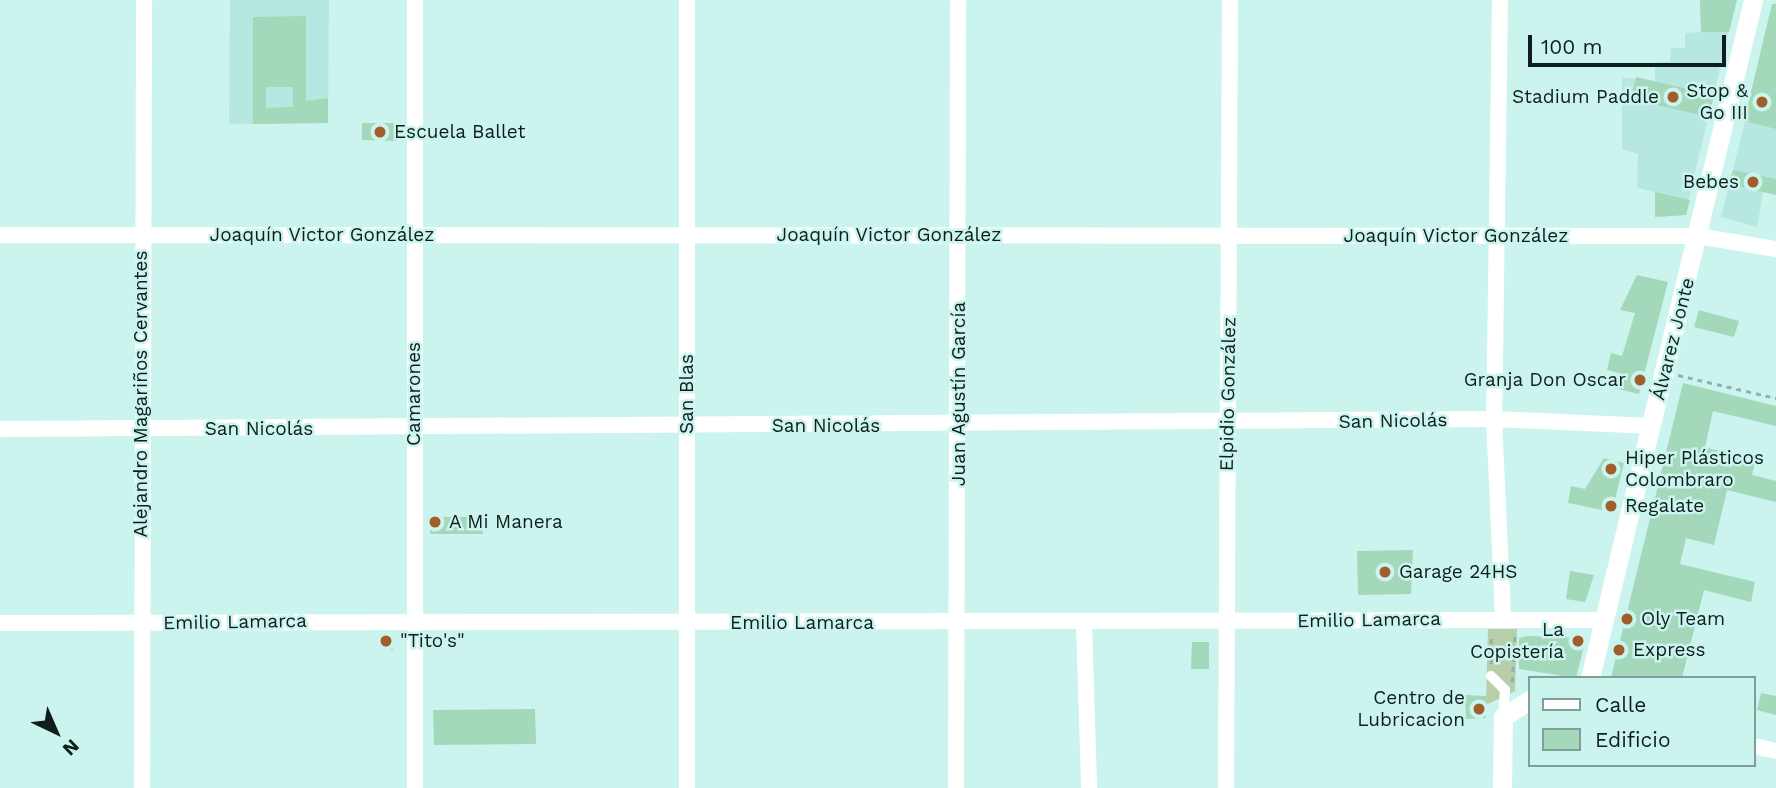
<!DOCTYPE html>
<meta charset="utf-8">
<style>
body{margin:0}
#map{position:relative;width:1776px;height:788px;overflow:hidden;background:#cbf4ee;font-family:"Work Sans",sans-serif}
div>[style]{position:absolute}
.built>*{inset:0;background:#b6e8e1}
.green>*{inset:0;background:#b6cfa8}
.building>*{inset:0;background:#a3d8bb}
.path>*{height:2.5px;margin-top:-1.25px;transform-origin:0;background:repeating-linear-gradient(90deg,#90b1ac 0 5px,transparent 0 10px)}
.pedestrian>*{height:10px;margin:-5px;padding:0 5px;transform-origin:5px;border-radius:5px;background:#fff}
.minor>*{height:16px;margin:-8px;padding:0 8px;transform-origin:8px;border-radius:8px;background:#fff}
.tertiary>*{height:19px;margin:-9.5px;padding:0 9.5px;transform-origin:9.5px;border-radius:9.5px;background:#fff}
.dots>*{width:19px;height:19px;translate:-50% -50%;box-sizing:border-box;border:4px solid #cbf4ee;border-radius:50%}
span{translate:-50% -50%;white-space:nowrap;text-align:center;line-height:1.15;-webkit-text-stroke:5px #cbf4ee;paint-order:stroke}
.poi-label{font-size:19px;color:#0e1e1c}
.right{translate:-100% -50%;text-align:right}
.left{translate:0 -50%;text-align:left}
.street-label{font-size:19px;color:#0e1e1c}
.legend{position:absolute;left:1528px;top:676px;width:228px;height:91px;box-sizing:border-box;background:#cbf4ee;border:2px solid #7f9e9a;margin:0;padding:9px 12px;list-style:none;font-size:21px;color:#0e1e1c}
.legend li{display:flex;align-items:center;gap:14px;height:35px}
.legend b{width:35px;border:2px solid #7f9e9a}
.north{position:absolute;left:21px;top:697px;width:70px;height:70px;-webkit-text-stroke:5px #cbf4ee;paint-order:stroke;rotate:136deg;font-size:19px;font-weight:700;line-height:28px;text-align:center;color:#0e1e1c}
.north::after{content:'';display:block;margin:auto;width:24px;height:32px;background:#0e1e1c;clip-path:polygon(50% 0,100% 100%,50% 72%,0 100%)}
.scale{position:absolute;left:1528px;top:35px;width:198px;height:32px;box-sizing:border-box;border:4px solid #0e1e1c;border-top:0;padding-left:9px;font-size:21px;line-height:24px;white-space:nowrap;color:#0e1e1c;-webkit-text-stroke:5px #cbf4ee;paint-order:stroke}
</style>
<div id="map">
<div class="built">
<i style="clip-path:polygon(230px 0,329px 0,328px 123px,229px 124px)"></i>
<i style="clip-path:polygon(1700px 0,1736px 0,1685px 215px,1655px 217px,1655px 192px,1637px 188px,1638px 154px,1622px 149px,1622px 77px,1655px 82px,1655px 62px,1670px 62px,1671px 48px,1685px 48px,1685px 33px,1701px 32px)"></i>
<i style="clip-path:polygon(1776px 0,1776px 195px,1763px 192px,1757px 227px,1721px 217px)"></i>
</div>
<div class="green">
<i style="clip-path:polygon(1488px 629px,1517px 629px,1515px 691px,1486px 705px)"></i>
</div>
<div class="building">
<i style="clip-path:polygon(1700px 0,1737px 0,1729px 32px,1701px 32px)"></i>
<i style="clip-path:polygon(1772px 4px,1776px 4px,1776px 129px,1744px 121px)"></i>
<i style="clip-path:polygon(evenodd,306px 16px,306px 101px,328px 98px,328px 123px,253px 124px,253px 17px,306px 16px,266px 87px,293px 87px,293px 107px,266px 108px,266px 87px)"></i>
<i style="clip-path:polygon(1636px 77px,1714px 95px,1709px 117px,1631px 99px)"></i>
<i style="clip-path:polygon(362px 123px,398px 123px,397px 141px,362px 140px)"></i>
<i style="clip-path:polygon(1733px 170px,1776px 179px,1776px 195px,1729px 184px)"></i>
<i style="clip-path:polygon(1655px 192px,1690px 200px,1686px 215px,1655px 217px)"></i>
<i style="clip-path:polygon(1637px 275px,1668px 282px,1639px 394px,1614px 388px,1618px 373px,1607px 370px,1611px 353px,1622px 356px,1635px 313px,1620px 310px)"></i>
<i style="clip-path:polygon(1699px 310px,1739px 321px,1734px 337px,1694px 327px)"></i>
<i style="clip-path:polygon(1683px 383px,1776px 406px,1776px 426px,1713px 411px,1705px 447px,1755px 462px,1752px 475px,1776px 481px,1776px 502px,1727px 490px,1714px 545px,1686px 538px,1680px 564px,1755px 582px,1751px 602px,1704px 590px,1682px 678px,1611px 678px)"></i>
<i style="clip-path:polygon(1604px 458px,1624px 463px,1612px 512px,1568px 503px,1571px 486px,1585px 489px)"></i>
<i style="clip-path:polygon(430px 517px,483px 517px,483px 534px,430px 534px)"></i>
<i style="clip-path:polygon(1413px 550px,1411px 594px,1358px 595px,1357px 551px)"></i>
<i style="clip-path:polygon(1570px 571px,1594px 575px,1585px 602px,1566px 599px)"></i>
<i style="clip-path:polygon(1528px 636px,1586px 638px,1576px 678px,1519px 669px,1519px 638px)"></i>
<i style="clip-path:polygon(379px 637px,389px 637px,393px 651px,379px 646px)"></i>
<i style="clip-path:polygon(1192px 642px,1209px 642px,1209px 669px,1191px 669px)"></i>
<i style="clip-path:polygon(1761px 693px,1776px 696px,1776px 715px,1757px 710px)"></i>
<i style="clip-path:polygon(1465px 695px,1486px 696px,1486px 718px,1466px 719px)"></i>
<i style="clip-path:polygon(535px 709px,536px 744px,434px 745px,433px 710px)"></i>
</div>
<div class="path">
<i style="left:1678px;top:375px;width:101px;rotate:13.2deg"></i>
<i style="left:1491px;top:664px;width:28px;rotate:-90deg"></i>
<i style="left:1512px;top:682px;width:49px;rotate:-86.5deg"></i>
</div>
<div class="pedestrian">
<i style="left:1491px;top:676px;width:20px;rotate:45deg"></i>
<i style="left:1505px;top:690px;width:27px;rotate:94deg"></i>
</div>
<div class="minor">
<i style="left:1500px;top:0;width:419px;rotate:90.8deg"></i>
<i style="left:1494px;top:419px;width:199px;rotate:87.4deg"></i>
<i style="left:0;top:235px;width:1698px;rotate:0.03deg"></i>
<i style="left:1698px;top:236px;width:79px;rotate:9.5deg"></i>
<i style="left:0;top:429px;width:1494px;rotate:-0.38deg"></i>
<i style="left:1494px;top:419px;width:158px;rotate:2.5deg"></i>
<i style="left:0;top:623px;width:1603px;rotate:-0.11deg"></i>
<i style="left:1084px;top:625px;width:163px;rotate:88.2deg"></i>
<i style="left:1753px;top:746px;width:24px;rotate:12deg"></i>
<i style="left:142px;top:788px;width:788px;rotate:-89.85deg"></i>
<i style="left:415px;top:788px;width:788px;rotate:-90deg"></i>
<i style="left:687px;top:788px;width:788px;rotate:-90deg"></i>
<i style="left:956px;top:788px;width:788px;rotate:-89.85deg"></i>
<i style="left:1226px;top:788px;width:788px;rotate:-89.71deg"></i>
</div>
<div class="tertiary">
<i style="left:1590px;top:678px;width:697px;rotate:-76.48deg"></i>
<i style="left:1502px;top:788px;width:71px;rotate:-89.2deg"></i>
<i style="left:1503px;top:717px;width:31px;rotate:-33deg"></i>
</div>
<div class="dots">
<i style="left:1673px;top:97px;background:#a05f2a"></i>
<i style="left:1762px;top:102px;background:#a05f2a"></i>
<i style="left:380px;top:132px;background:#a05f2a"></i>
<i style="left:1753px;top:182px;background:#a05f2a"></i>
<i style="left:1640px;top:380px;background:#a05f2a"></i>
<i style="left:1611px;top:469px;background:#a05f2a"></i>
<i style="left:1611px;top:506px;background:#a05f2a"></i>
<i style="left:435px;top:522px;background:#a05f2a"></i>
<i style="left:1385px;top:572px;background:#a05f2a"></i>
<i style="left:1627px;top:619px;background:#a05f2a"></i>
<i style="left:386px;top:641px;background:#a05f2a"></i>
<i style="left:1578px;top:641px;background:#a05f2a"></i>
<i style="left:1619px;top:650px;background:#a05f2a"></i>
<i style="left:1479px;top:709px;background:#a05f2a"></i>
</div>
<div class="poi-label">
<span class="right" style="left:1748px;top:102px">Stop &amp;<br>Go III</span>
<span class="right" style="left:1659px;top:97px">Stadium Paddle</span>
<span class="left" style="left:394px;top:132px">Escuela Ballet</span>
<span class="right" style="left:1739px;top:182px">Bebes</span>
<span class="right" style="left:1626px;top:380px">Granja Don Oscar</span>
<span class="left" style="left:1625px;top:469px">Hiper Plásticos<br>Colombraro</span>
<span class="left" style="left:1625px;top:506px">Regalate</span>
<span class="left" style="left:449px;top:522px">A Mi Manera</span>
<span class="left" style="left:1399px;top:572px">Garage 24HS</span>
<span class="left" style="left:1641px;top:619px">Oly Team</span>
<span class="right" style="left:1564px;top:641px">La<br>Copistería</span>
<span class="left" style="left:400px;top:641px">"Tito's"</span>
<span class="left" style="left:1633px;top:650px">Express</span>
<span class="right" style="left:1465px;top:709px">Centro de<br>Lubricacion</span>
</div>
<div class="street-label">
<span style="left:322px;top:235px">Joaquín Victor González</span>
<span style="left:889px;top:235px">Joaquín Victor González</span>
<span style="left:1456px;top:236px">Joaquín Victor González</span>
<span style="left:1673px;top:339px;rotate:-76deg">Álvarez Jonte</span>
<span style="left:141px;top:394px;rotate:-90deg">Alejandro Magariños Cervantes</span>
<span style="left:414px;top:394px;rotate:-90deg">Camarones</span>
<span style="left:687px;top:394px;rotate:-90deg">San Blas</span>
<span style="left:959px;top:394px;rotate:-90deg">Juan Agustín García</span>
<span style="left:1228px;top:394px;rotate:-89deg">Elpidio González</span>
<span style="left:1393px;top:421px;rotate:-1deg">San Nicolás</span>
<span style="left:826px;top:426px">San Nicolás</span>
<span style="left:259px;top:429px">San Nicolás</span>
<span style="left:1369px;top:620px;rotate:-1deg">Emilio Lamarca</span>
<span style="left:235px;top:622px;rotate:-1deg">Emilio Lamarca</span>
<span style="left:802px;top:623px">Emilio Lamarca</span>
</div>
<ul class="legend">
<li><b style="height:9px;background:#fff"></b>Calle</li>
<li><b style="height:19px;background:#a3d8bb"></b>Edificio</li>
</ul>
<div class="north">N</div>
<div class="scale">100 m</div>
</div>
